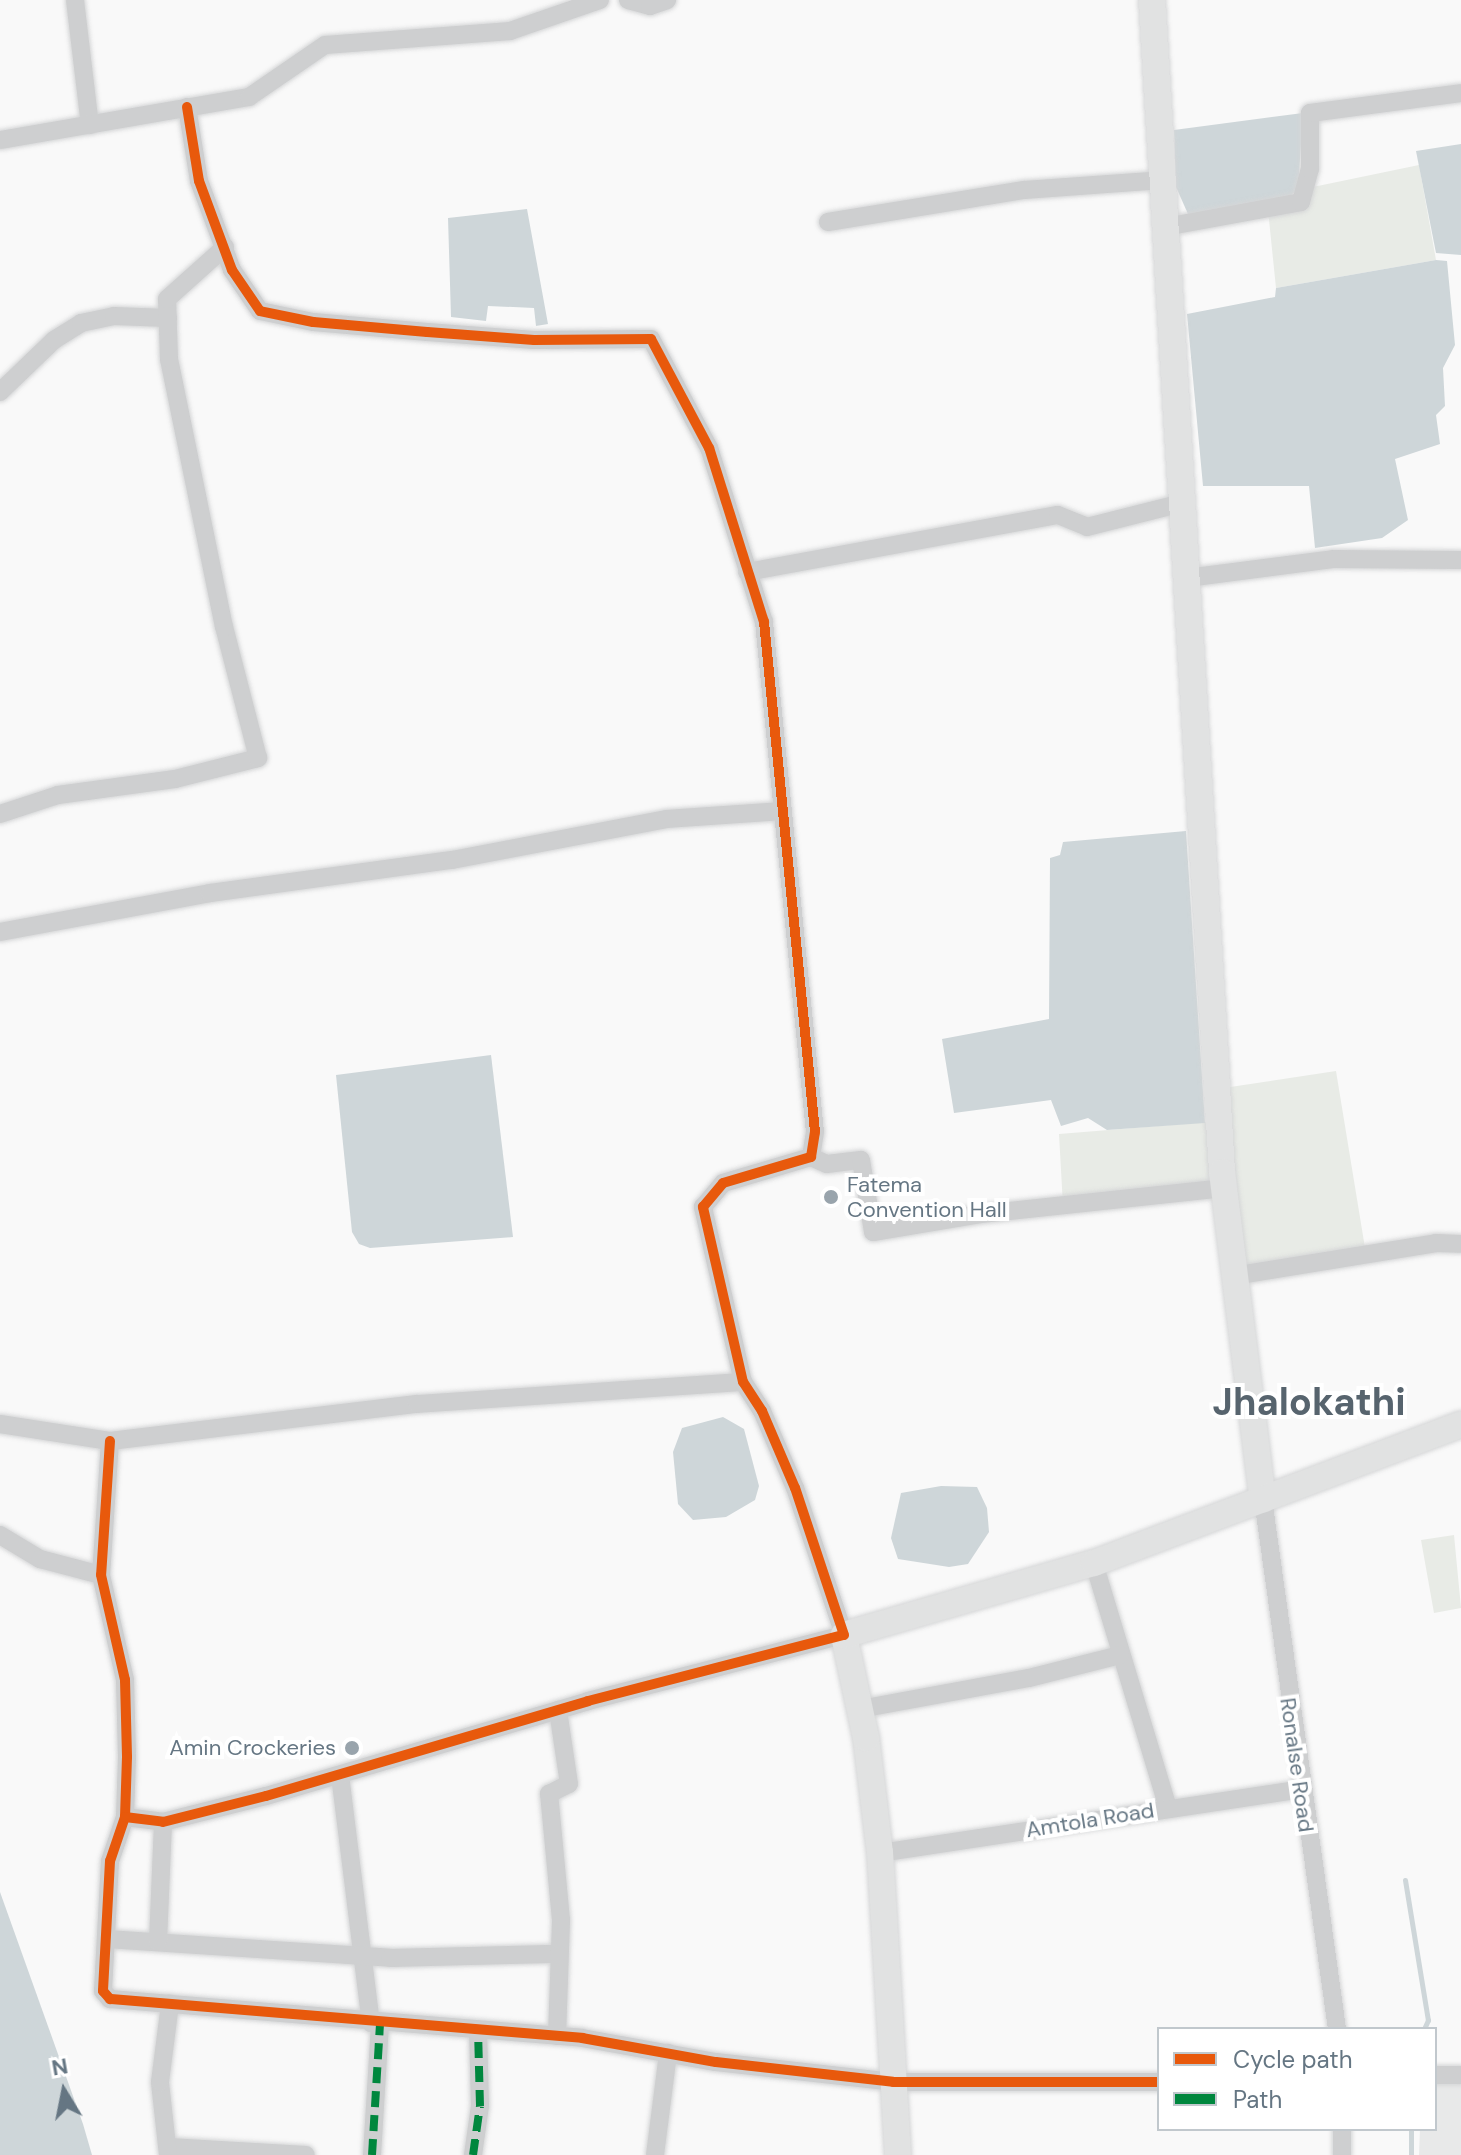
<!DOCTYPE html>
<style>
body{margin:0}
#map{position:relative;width:1461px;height:2155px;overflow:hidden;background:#f9f9f9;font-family:"DM Sans",sans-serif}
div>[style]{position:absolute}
.built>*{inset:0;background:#e8e9e9}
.green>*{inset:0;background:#e8ebe6}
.water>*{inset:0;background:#ced6d9}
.stream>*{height:5px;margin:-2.5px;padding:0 2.5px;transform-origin:2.5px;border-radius:2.5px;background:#ced6d9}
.roads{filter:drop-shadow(0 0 2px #d5d6d7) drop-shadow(0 0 2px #d5d6d7)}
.street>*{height:18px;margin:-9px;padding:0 9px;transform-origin:9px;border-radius:9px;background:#cecfd0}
.secondary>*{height:26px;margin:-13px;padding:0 13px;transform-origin:13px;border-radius:13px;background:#e1e2e2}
.quiet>*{height:8px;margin-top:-4px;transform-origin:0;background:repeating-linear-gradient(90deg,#00873e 0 16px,transparent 0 24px)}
.cycleway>*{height:10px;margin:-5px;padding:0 5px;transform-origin:5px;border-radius:5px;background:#e8590c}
.dots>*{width:22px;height:22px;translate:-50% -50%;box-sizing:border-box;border:4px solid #fff;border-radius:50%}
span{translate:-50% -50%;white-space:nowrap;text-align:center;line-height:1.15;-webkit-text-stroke:8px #fff;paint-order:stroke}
.poi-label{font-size:22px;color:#657683}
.left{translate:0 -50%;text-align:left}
.right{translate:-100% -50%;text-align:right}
.street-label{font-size:22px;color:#657683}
.town-label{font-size:38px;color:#57646e;font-weight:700}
.legend{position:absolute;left:1157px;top:2027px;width:280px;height:104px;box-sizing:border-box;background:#fff;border:2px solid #c1c8cd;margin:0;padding:10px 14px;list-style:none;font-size:24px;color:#657683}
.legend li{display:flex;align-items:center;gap:16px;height:40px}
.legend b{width:40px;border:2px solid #c1c8cd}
.north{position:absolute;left:24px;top:2051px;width:80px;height:80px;-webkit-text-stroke:6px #fff;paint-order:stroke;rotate:350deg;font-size:22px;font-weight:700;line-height:32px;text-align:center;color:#657683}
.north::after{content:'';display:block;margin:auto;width:28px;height:36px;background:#657683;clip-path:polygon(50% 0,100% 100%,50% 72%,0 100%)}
</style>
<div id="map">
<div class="built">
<i style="clip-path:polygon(1461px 2083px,1461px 2155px,1419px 2155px,1420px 2129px,1435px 2129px,1435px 2084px)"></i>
</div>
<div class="green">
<i style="clip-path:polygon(1419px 165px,1436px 260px,1276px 288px,1268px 210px,1308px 188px)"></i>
<i style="clip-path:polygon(1336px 1071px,1366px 1254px,1233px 1276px,1225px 1188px,1063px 1206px,1059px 1134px,1220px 1121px,1217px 1089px)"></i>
<i style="clip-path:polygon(1454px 1535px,1461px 1608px,1434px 1613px,1421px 1540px)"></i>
</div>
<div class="water">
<i style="clip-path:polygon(1303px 113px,1298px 190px,1288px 197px,1188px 214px,1176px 187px,1174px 130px)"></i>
<i style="clip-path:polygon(1461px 144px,1461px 255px,1436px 253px,1416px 151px)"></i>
<i style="clip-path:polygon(527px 209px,548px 324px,536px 326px,534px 308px,488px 306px,486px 321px,451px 317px,448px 218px)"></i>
<i style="clip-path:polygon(1436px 260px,1447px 261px,1455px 345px,1443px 368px,1445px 406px,1436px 415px,1440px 444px,1395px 459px,1408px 520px,1382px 538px,1315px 548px,1309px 486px,1203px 486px,1187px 314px,1275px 297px,1276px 288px)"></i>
<i style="clip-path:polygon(1186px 831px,1205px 1123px,1107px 1130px,1088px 1118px,1061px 1126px,1051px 1100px,954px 1113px,942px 1039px,1049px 1019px,1050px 858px,1060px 855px,1063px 842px)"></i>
<i style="clip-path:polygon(491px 1055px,513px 1237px,370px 1248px,359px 1244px,352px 1232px,336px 1075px)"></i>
<i style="clip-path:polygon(723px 1417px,744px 1429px,759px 1486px,755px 1500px,726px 1517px,693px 1520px,678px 1504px,673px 1452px,682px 1428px)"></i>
<i style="clip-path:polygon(941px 1486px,977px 1487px,987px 1508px,989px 1532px,968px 1564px,949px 1567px,898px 1559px,891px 1538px,901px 1493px)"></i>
<i style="clip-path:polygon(0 1892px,83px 2124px,92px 2155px,0 2155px)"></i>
</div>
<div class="stream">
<i style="left:1405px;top:1880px;width:142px;rotate:80.7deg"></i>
<i style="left:1428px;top:2020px;width:10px;rotate:114deg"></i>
<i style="left:1411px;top:2155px;width:26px;rotate:-90deg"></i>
</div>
<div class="roads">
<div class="street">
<i style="left:75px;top:0;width:126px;rotate:83.2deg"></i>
<i style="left:628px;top:0;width:23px;rotate:15deg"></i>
<i style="left:650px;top:6px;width:18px;rotate:-19deg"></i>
<i style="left:0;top:140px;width:253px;rotate:-9.8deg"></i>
<i style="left:249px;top:97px;width:92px;rotate:-34.4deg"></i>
<i style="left:325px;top:45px;width:186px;rotate:-4.3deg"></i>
<i style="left:510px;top:31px;width:95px;rotate:-19deg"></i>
<i style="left:828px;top:222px;width:199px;rotate:-9.3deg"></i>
<i style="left:1024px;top:190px;width:138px;rotate:-4.1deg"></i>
<i style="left:1165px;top:227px;width:138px;rotate:-10.4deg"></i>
<i style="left:1301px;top:202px;width:34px;rotate:-75deg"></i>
<i style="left:1310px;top:169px;width:56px;rotate:-90deg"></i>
<i style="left:1310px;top:113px;width:152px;rotate:-7.5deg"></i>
<i style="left:0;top:392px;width:75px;rotate:-43.9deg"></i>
<i style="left:54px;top:340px;width:32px;rotate:-32deg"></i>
<i style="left:81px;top:323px;width:34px;rotate:-12deg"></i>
<i style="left:114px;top:316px;width:54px;rotate:2.1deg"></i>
<i style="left:747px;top:572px;width:316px;rotate:-10.4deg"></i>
<i style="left:1058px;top:515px;width:31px;rotate:22deg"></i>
<i style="left:1087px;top:527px;width:98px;rotate:-14.2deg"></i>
<i style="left:1187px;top:578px;width:147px;rotate:-7.4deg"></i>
<i style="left:1333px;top:559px;width:128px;rotate:0.4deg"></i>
<i style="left:0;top:814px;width:61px;rotate:-18.1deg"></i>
<i style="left:58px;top:795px;width:118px;rotate:-7.8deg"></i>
<i style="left:175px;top:779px;width:86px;rotate:-14.2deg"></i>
<i style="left:258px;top:758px;width:135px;rotate:-104.5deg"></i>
<i style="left:224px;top:627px;width:274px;rotate:-101.6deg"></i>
<i style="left:169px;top:359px;width:60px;rotate:-91.9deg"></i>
<i style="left:167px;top:299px;width:78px;rotate:-41.9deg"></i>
<i style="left:0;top:932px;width:214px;rotate:-10.5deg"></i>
<i style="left:210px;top:893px;width:244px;rotate:-7.8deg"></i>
<i style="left:452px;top:860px;width:218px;rotate:-10.8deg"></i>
<i style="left:666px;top:819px;width:117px;rotate:-3.9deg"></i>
<i style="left:811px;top:1157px;width:17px;rotate:24deg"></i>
<i style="left:827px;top:1164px;width:34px;rotate:-7deg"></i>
<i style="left:861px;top:1160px;width:73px;rotate:80.5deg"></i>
<i style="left:873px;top:1232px;width:109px;rotate:-9.5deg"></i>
<i style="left:981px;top:1214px;width:245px;rotate:-6.1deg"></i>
<i style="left:1233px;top:1276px;width:206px;rotate:-9.2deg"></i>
<i style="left:1436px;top:1243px;width:25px;rotate:2deg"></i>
<i style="left:0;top:1424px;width:111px;rotate:8.8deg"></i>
<i style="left:110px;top:1441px;width:309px;rotate:-6.9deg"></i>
<i style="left:417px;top:1404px;width:327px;rotate:-3.9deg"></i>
<i style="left:110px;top:1441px;width:134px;rotate:93.8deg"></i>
<i style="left:101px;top:1575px;width:108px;rotate:77.1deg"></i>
<i style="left:125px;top:1680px;width:77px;rotate:88.5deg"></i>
<i style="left:127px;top:1757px;width:60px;rotate:91.9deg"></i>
<i style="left:125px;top:1817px;width:46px;rotate:108.8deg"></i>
<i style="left:110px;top:1861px;width:130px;rotate:93.1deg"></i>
<i style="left:103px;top:1991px;width:11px;rotate:49deg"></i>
<i style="left:110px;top:1999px;width:474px;rotate:4.7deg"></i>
<i style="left:582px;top:2038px;width:136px;rotate:10.2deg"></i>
<i style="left:716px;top:2062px;width:178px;rotate:6.4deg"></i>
<i style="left:893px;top:2082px;width:266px"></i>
<i style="left:1263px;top:1499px;width:535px;rotate:82.05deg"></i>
<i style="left:0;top:1535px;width:47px;rotate:31deg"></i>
<i style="left:40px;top:1559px;width:63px;rotate:14.7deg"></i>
<i style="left:1094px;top:1563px;width:256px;rotate:73.2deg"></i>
<i style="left:860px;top:1709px;width:172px;rotate:-10.4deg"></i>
<i style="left:1029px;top:1678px;width:94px;rotate:-14.2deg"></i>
<i style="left:340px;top:1775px;width:250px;rotate:82.9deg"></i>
<i style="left:125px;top:1817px;width:38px;rotate:7deg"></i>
<i style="left:163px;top:1822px;width:106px;rotate:-14.2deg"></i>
<i style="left:266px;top:1796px;width:336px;rotate:-16.4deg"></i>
<i style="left:588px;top:1701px;width:264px;rotate:-14.5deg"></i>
<i style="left:844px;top:1635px;width:155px;rotate:-108.4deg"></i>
<i style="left:795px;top:1488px;width:84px;rotate:-113.2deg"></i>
<i style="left:762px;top:1411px;width:35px;rotate:-123deg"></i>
<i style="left:743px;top:1382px;width:180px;rotate:-102.9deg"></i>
<i style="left:703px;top:1207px;width:31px;rotate:-50deg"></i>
<i style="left:723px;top:1183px;width:92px;rotate:-16.5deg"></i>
<i style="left:811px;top:1157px;width:25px;rotate:-81deg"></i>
<i style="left:815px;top:1132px;width:513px;rotate:-95.71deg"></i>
<i style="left:764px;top:622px;width:182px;rotate:-107.5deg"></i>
<i style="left:709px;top:448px;width:123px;rotate:-118deg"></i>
<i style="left:651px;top:339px;width:117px;rotate:179.5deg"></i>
<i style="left:534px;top:340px;width:107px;rotate:-175.7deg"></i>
<i style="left:427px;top:332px;width:114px;rotate:-175deg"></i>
<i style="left:313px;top:322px;width:54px;rotate:-168.3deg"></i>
<i style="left:260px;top:311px;width:50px;rotate:-124.3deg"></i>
<i style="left:232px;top:270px;width:95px;rotate:-110.3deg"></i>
<i style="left:199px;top:181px;width:75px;rotate:-99.2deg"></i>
<i style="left:880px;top:1853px;width:426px;rotate:-8.6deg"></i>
<i style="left:107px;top:1939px;width:284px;rotate:3.8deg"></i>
<i style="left:390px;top:1958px;width:169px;rotate:-1.4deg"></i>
<i style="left:158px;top:1942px;width:120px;rotate:-87.6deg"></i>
<i style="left:557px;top:2036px;width:116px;rotate:-88deg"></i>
<i style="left:561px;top:1920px;width:127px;rotate:-95.4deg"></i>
<i style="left:549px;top:1794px;width:22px;rotate:-27deg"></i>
<i style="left:569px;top:1784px;width:75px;rotate:-98.5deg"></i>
<i style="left:1435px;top:2075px;width:26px"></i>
<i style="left:1342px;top:2129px;width:26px;rotate:90deg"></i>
<i style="left:169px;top:2147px;width:137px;rotate:3.3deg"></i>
<i style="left:168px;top:2155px;width:73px;rotate:-96.3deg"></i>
<i style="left:160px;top:2082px;width:79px;rotate:-82.7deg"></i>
<i style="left:372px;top:2155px;width:132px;rotate:-86.5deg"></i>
<i style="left:473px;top:2155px;width:49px;rotate:-81.9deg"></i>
<i style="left:480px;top:2106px;width:76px;rotate:-91.5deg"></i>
<i style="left:655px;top:2155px;width:103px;rotate:-82.7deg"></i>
</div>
<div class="secondary">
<i style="left:1152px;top:0;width:1174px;rotate:86.58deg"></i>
<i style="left:1222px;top:1172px;width:330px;rotate:82.9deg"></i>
<i style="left:898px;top:2155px;width:303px;rotate:-93.4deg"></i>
<i style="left:880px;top:1853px;width:116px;rotate:-96.9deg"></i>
<i style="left:866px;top:1738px;width:105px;rotate:-102.1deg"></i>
<i style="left:844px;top:1635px;width:260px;rotate:-16.1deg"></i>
<i style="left:1094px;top:1563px;width:392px;rotate:-20.7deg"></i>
</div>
</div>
<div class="quiet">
<i style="left:372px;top:2155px;width:132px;rotate:-86.5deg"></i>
<i style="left:473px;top:2155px;width:49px;rotate:-81.9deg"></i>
<i style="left:480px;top:2106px;width:76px;rotate:-91.5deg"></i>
</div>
<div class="cycleway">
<i style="left:110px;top:1441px;width:134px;rotate:93.8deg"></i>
<i style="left:101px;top:1575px;width:108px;rotate:77.1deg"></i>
<i style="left:125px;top:1680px;width:77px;rotate:88.5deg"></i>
<i style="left:127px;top:1757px;width:60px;rotate:91.9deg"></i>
<i style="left:125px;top:1817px;width:46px;rotate:108.8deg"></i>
<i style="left:110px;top:1861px;width:130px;rotate:93.1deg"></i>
<i style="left:103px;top:1991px;width:11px;rotate:49deg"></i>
<i style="left:110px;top:1999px;width:474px;rotate:4.7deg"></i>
<i style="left:582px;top:2038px;width:136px;rotate:10.2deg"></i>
<i style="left:716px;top:2062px;width:178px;rotate:6.4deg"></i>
<i style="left:893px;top:2082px;width:266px"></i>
<i style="left:125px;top:1817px;width:38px;rotate:7deg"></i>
<i style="left:163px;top:1822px;width:106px;rotate:-14.2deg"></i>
<i style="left:266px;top:1796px;width:336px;rotate:-16.4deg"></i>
<i style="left:588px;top:1701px;width:264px;rotate:-14.5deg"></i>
<i style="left:844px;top:1635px;width:155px;rotate:-108.4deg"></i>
<i style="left:795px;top:1488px;width:84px;rotate:-113.2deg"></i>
<i style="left:762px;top:1411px;width:35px;rotate:-123deg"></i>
<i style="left:743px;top:1382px;width:180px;rotate:-102.9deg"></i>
<i style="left:703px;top:1207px;width:31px;rotate:-50deg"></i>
<i style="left:723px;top:1183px;width:92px;rotate:-16.5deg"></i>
<i style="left:811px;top:1157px;width:25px;rotate:-81deg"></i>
<i style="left:815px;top:1132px;width:513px;rotate:-95.71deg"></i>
<i style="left:764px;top:622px;width:182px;rotate:-107.5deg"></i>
<i style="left:709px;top:448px;width:123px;rotate:-118deg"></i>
<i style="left:651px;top:339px;width:117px;rotate:179.5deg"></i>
<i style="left:534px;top:340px;width:107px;rotate:-175.7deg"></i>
<i style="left:427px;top:332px;width:114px;rotate:-175deg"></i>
<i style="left:313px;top:322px;width:54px;rotate:-168.3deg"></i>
<i style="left:260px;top:311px;width:50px;rotate:-124.3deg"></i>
<i style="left:232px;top:270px;width:95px;rotate:-110.3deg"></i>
<i style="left:199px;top:181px;width:75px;rotate:-99.2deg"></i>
</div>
<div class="dots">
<i style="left:831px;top:1197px;background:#99a4ac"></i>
<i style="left:352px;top:1748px;background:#99a4ac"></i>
</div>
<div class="poi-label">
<span class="left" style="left:847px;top:1197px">Fatema<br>Convention Hall</span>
<span class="right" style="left:336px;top:1748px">Amin Crockeries</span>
</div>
<div class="street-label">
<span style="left:1297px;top:1765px;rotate:82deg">Ronalse Road</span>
<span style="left:1090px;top:1820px;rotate:-9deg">Amtola Road</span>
</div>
<div class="town-label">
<span style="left:1309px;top:1403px">Jhalokathi</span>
</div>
<ul class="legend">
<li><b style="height:10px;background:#e8590c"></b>Cycle path</li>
<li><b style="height:10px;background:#00873e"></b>Path</li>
</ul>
<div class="north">N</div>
</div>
